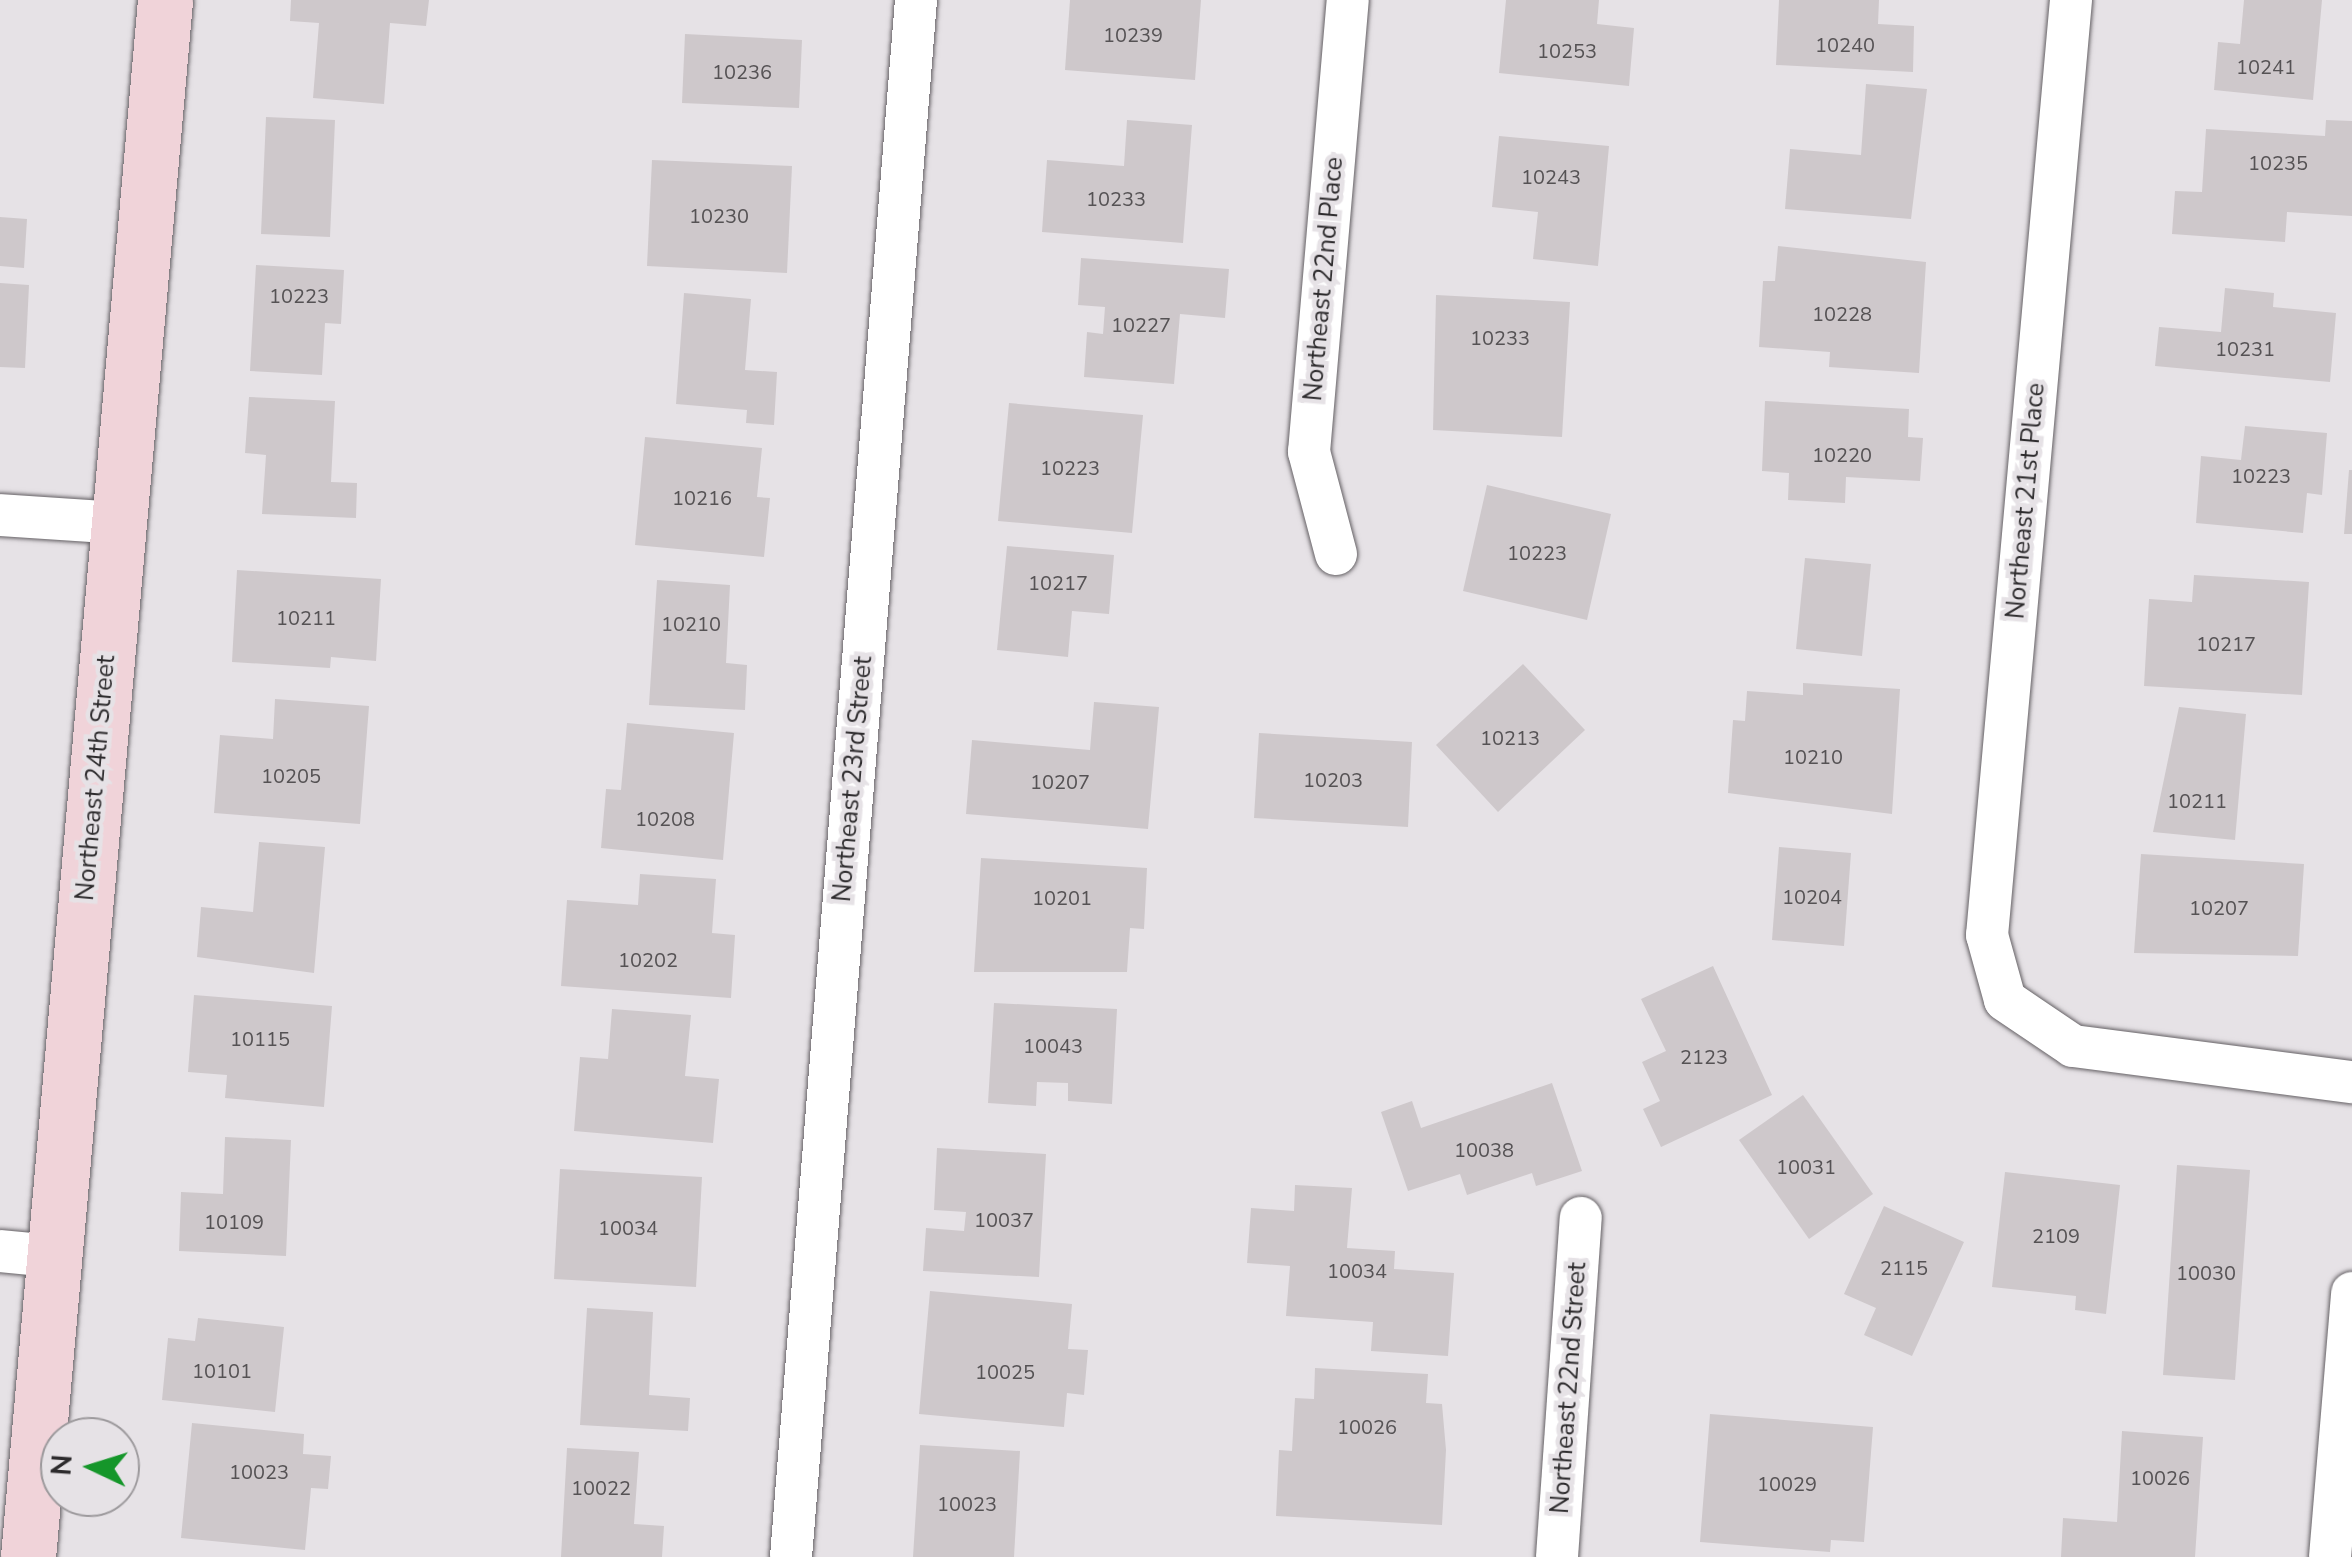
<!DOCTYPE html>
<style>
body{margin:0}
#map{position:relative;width:2352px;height:1557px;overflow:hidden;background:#e6e2e6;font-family:"Nunito Sans",sans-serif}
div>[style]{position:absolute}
.building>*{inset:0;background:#cec8cb}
.roads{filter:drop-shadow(0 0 2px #656165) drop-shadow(0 0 2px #656165)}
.minor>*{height:42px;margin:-21px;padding:0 21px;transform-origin:21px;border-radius:21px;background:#fff}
.secondary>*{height:55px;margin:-27.5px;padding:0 27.5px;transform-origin:27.5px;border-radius:27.5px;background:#f0d3d9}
span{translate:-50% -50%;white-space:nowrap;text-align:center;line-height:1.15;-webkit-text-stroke:9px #e6e2e6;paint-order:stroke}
.number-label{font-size:20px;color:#555254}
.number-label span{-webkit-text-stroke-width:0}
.street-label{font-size:25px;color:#2d2b2d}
.north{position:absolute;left:40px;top:1417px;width:100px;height:100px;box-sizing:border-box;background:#e6e2e6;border:2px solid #9c999c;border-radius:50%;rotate:274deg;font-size:28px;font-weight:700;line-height:40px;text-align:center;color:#2d2b2d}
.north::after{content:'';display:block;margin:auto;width:35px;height:45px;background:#15962a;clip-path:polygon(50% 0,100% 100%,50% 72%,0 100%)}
</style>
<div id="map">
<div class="building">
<i style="clip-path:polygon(291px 0,429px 0,426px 26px,390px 23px,384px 104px,313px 98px,319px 23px,290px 21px)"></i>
<i style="clip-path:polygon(1070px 0,1201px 0,1195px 80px,1065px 70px)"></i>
<i style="clip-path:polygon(1506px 0,1599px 0,1597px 24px,1634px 28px,1629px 86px,1499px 73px)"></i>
<i style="clip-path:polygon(1779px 0,1879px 0,1878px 24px,1914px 26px,1913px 72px,1776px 65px)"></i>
<i style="clip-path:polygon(2244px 0,2322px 0,2313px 100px,2214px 90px,2218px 42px,2240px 44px)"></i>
<i style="clip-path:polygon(685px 34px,802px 40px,799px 108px,682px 103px)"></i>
<i style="clip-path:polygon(1866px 84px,1927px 89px,1911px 219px,1785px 209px,1790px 149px,1861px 155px)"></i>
<i style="clip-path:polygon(266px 117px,335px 120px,330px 237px,261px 234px)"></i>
<i style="clip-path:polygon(1127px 120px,1192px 125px,1183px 243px,1042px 232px,1047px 160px,1124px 166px)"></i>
<i style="clip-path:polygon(2326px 120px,2352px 121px,2352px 216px,2287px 212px,2285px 242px,2172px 234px,2175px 191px,2202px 192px,2206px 129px,2325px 136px)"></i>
<i style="clip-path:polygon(1499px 136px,1609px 146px,1598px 266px,1533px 259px,1538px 212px,1492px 207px)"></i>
<i style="clip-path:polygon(652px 160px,792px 166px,787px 273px,647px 266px)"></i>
<i style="clip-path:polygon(0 217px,27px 219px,24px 268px,0 266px)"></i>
<i style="clip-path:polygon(1778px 246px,1926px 262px,1919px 373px,1829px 367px,1830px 352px,1759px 347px,1763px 281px,1775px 281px)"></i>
<i style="clip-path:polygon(1081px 258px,1229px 269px,1225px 318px,1180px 314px,1174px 384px,1084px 377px,1087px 332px,1103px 334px,1105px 307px,1078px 305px)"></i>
<i style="clip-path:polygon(256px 265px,344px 270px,341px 324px,325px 323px,322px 375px,250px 371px)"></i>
<i style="clip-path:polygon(0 283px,29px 285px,25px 368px,0 367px)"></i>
<i style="clip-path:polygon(2225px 288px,2274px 293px,2273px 307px,2336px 313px,2330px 382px,2155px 366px,2159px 327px,2221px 332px)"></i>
<i style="clip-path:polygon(684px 293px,751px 299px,745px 370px,777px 372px,774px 425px,746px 423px,747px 410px,676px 404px)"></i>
<i style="clip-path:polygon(1436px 295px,1570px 302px,1562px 437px,1433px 430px)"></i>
<i style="clip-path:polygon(249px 397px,335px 401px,331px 482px,357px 483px,356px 518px,262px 514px,266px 455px,245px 453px)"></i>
<i style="clip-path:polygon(1765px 401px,1909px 409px,1908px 437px,1923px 438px,1920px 481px,1846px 477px,1845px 503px,1788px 500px,1789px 473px,1762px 471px)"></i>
<i style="clip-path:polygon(1009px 403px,1143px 415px,1132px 533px,998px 521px)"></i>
<i style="clip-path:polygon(2245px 426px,2327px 433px,2322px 495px,2307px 493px,2303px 533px,2196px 523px,2201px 456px,2241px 460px)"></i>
<i style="clip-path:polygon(645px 437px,762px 448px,757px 497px,770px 498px,764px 557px,635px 545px)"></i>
<i style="clip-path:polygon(2349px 470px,2352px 470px,2352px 534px,2344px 534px)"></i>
<i style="clip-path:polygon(1487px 485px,1611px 514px,1587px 620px,1463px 591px)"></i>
<i style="clip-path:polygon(1007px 546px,1114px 555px,1109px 614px,1072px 611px,1068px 657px,997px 650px)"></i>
<i style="clip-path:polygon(1805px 558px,1871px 564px,1862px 656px,1796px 649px)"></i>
<i style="clip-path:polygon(237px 570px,381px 579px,376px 661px,331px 657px,330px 668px,232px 662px)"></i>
<i style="clip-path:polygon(2194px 575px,2309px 582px,2302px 695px,2144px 686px,2149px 599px,2192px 602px)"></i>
<i style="clip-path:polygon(657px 580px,730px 585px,726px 663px,747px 665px,745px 710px,649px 705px)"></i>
<i style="clip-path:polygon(1523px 664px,1585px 730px,1498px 812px,1436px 745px)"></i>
<i style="clip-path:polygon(1803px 683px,1900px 689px,1892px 814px,1728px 793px,1733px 720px,1745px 721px,1747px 691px,1803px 695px)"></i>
<i style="clip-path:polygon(275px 699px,369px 706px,360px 824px,214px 813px,220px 735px,273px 739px)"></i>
<i style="clip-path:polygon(1094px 702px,1159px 707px,1148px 829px,966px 814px,972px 740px,1090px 750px)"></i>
<i style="clip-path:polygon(2179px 707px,2246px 714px,2235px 840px,2153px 832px)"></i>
<i style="clip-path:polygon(627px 723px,734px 733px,723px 860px,601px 848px,606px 789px,621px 790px)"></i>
<i style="clip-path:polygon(1259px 733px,1412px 742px,1408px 827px,1254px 818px)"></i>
<i style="clip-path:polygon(259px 842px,325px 847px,314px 973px,197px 957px,201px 907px,253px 912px)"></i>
<i style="clip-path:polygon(1779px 847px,1851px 853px,1844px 946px,1772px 940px)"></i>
<i style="clip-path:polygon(2141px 854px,2304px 864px,2298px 956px,2134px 953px)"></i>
<i style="clip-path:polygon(981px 858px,1147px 868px,1144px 929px,1130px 928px,1127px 972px,974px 972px)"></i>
<i style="clip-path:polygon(640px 874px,716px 879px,712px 933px,735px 935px,731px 998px,561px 986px,567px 900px,638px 905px)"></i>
<i style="clip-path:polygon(1713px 966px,1772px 1095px,1661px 1147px,1643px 1109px,1660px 1101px,1642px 1062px,1666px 1051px,1641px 999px)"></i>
<i style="clip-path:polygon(194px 995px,332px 1006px,324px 1107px,225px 1098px,227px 1075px,188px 1072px)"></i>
<i style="clip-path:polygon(994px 1003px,1117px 1009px,1112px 1104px,1068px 1101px,1068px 1083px,1037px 1082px,1036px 1106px,988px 1103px)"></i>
<i style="clip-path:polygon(612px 1009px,691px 1015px,685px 1076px,719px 1079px,713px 1143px,574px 1131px,580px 1057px,608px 1059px)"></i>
<i style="clip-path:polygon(1552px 1083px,1582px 1171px,1536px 1186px,1532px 1173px,1467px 1195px,1460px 1174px,1408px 1191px,1381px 1112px,1412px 1101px,1421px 1128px)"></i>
<i style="clip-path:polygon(1803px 1095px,1873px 1194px,1809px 1239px,1739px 1140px)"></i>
<i style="clip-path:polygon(225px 1137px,291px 1140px,286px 1256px,179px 1251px,181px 1192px,223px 1194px)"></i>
<i style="clip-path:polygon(937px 1148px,1046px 1154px,1039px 1277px,923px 1271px,926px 1228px,964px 1231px,966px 1212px,934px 1210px)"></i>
<i style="clip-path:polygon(2177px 1165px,2250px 1170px,2235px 1380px,2163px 1375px)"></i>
<i style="clip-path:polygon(560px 1169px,702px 1177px,696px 1287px,554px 1279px)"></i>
<i style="clip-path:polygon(2005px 1172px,2120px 1185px,2106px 1314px,2075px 1310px,2076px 1296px,1992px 1287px)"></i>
<i style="clip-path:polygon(1295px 1185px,1352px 1188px,1347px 1248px,1395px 1251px,1394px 1269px,1454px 1273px,1448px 1356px,1371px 1351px,1373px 1322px,1286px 1316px,1290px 1266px,1247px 1263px,1251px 1208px,1294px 1211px)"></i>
<i style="clip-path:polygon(1884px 1206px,1964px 1242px,1912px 1356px,1864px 1335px,1876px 1308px,1844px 1294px)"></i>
<i style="clip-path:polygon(930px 1291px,1072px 1304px,1068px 1349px,1088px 1350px,1084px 1395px,1067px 1393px,1064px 1427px,919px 1414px)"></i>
<i style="clip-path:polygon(587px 1308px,653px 1312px,649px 1395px,690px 1398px,688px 1431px,580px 1425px)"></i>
<i style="clip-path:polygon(198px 1318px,284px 1327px,275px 1412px,162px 1400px,168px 1338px,195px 1341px)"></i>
<i style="clip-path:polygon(1315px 1368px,1428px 1374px,1426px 1403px,1442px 1404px,1446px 1450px,1442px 1525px,1276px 1516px,1279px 1450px,1292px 1451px,1295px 1398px,1314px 1399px)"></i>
<i style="clip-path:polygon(1710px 1414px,1873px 1427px,1864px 1542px,1831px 1540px,1830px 1552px,1700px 1542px)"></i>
<i style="clip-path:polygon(192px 1423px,304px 1434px,303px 1454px,331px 1456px,328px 1489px,311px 1488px,305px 1550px,181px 1538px)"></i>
<i style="clip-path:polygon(2122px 1431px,2203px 1437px,2195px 1557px,2061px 1557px,2063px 1518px,2117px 1522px)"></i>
<i style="clip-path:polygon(920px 1445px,1020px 1451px,1014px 1557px,913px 1557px)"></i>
<i style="clip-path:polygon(567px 1448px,639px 1452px,634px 1524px,664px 1526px,662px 1557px,561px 1557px)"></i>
</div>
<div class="roads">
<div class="minor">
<i style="left:2071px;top:0;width:939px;rotate:95.13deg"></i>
<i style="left:1987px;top:935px;width:67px;rotate:74.5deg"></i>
<i style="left:2005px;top:1000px;width:82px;rotate:34.1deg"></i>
<i style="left:2073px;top:1046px;width:281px;rotate:7.4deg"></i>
<i style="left:0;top:515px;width:120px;rotate:3.8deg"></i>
<i style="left:1336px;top:554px;width:106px;rotate:-104.8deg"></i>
<i style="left:1309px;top:452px;width:454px;rotate:-85.1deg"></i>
<i style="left:0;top:1251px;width:52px;rotate:5.5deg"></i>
<i style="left:791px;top:1557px;width:1562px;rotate:-85.41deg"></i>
<i style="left:1557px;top:1557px;width:340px;rotate:-86deg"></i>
<i style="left:2330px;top:1557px;width:265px;rotate:-85.2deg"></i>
</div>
<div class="secondary">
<i style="left:28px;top:1557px;width:1563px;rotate:-84.97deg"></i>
</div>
</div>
<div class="number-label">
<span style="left:1133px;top:35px">10239</span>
<span style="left:1845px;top:45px">10240</span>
<span style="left:1567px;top:51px">10253</span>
<span style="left:2266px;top:67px">10241</span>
<span style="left:742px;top:72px">10236</span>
<span style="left:2278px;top:163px">10235</span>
<span style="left:1551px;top:177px">10243</span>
<span style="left:1116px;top:199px">10233</span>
<span style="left:719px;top:216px">10230</span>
<span style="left:299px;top:296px">10223</span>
<span style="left:1842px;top:314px">10228</span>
<span style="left:1141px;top:325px">10227</span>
<span style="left:1500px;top:338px">10233</span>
<span style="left:2245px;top:349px">10231</span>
<span style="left:1842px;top:455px">10220</span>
<span style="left:1070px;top:468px">10223</span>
<span style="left:2261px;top:476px">10223</span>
<span style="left:702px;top:498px">10216</span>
<span style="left:1537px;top:553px">10223</span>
<span style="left:1058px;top:583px">10217</span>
<span style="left:306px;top:618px">10211</span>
<span style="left:691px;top:624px">10210</span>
<span style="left:2226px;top:644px">10217</span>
<span style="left:1510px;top:738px">10213</span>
<span style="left:1813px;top:757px">10210</span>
<span style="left:291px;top:776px">10205</span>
<span style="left:1333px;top:780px">10203</span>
<span style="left:1060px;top:782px">10207</span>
<span style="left:2197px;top:801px">10211</span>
<span style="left:665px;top:819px">10208</span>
<span style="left:1812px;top:897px">10204</span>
<span style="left:1062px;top:898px">10201</span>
<span style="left:2219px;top:908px">10207</span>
<span style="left:648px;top:960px">10202</span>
<span style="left:260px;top:1039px">10115</span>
<span style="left:1053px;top:1046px">10043</span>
<span style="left:1704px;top:1057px">2123</span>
<span style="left:1484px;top:1150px">10038</span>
<span style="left:1806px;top:1167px">10031</span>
<span style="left:1004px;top:1220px">10037</span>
<span style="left:234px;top:1222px">10109</span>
<span style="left:628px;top:1228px">10034</span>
<span style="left:2056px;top:1236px">2109</span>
<span style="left:1904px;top:1268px">2115</span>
<span style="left:1357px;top:1271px">10034</span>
<span style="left:2206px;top:1273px">10030</span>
<span style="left:222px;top:1371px">10101</span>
<span style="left:1005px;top:1372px">10025</span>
<span style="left:1367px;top:1427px">10026</span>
<span style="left:259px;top:1472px">10023</span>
<span style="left:2160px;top:1478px">10026</span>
<span style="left:1787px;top:1484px">10029</span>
<span style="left:601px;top:1488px">10022</span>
<span style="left:967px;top:1504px">10023</span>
</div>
<div class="street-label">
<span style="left:1324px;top:279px;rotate:-85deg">Northeast 22nd Place</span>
<span style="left:2026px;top:501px;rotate:-85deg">Northeast 21st Place</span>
<span style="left:96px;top:778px;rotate:-85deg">Northeast 24th Street</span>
<span style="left:853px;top:779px;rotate:-85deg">Northeast 23rd Street</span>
<span style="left:1569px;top:1388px;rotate:-86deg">Northeast 22nd Street</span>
</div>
<div class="north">N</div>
</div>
